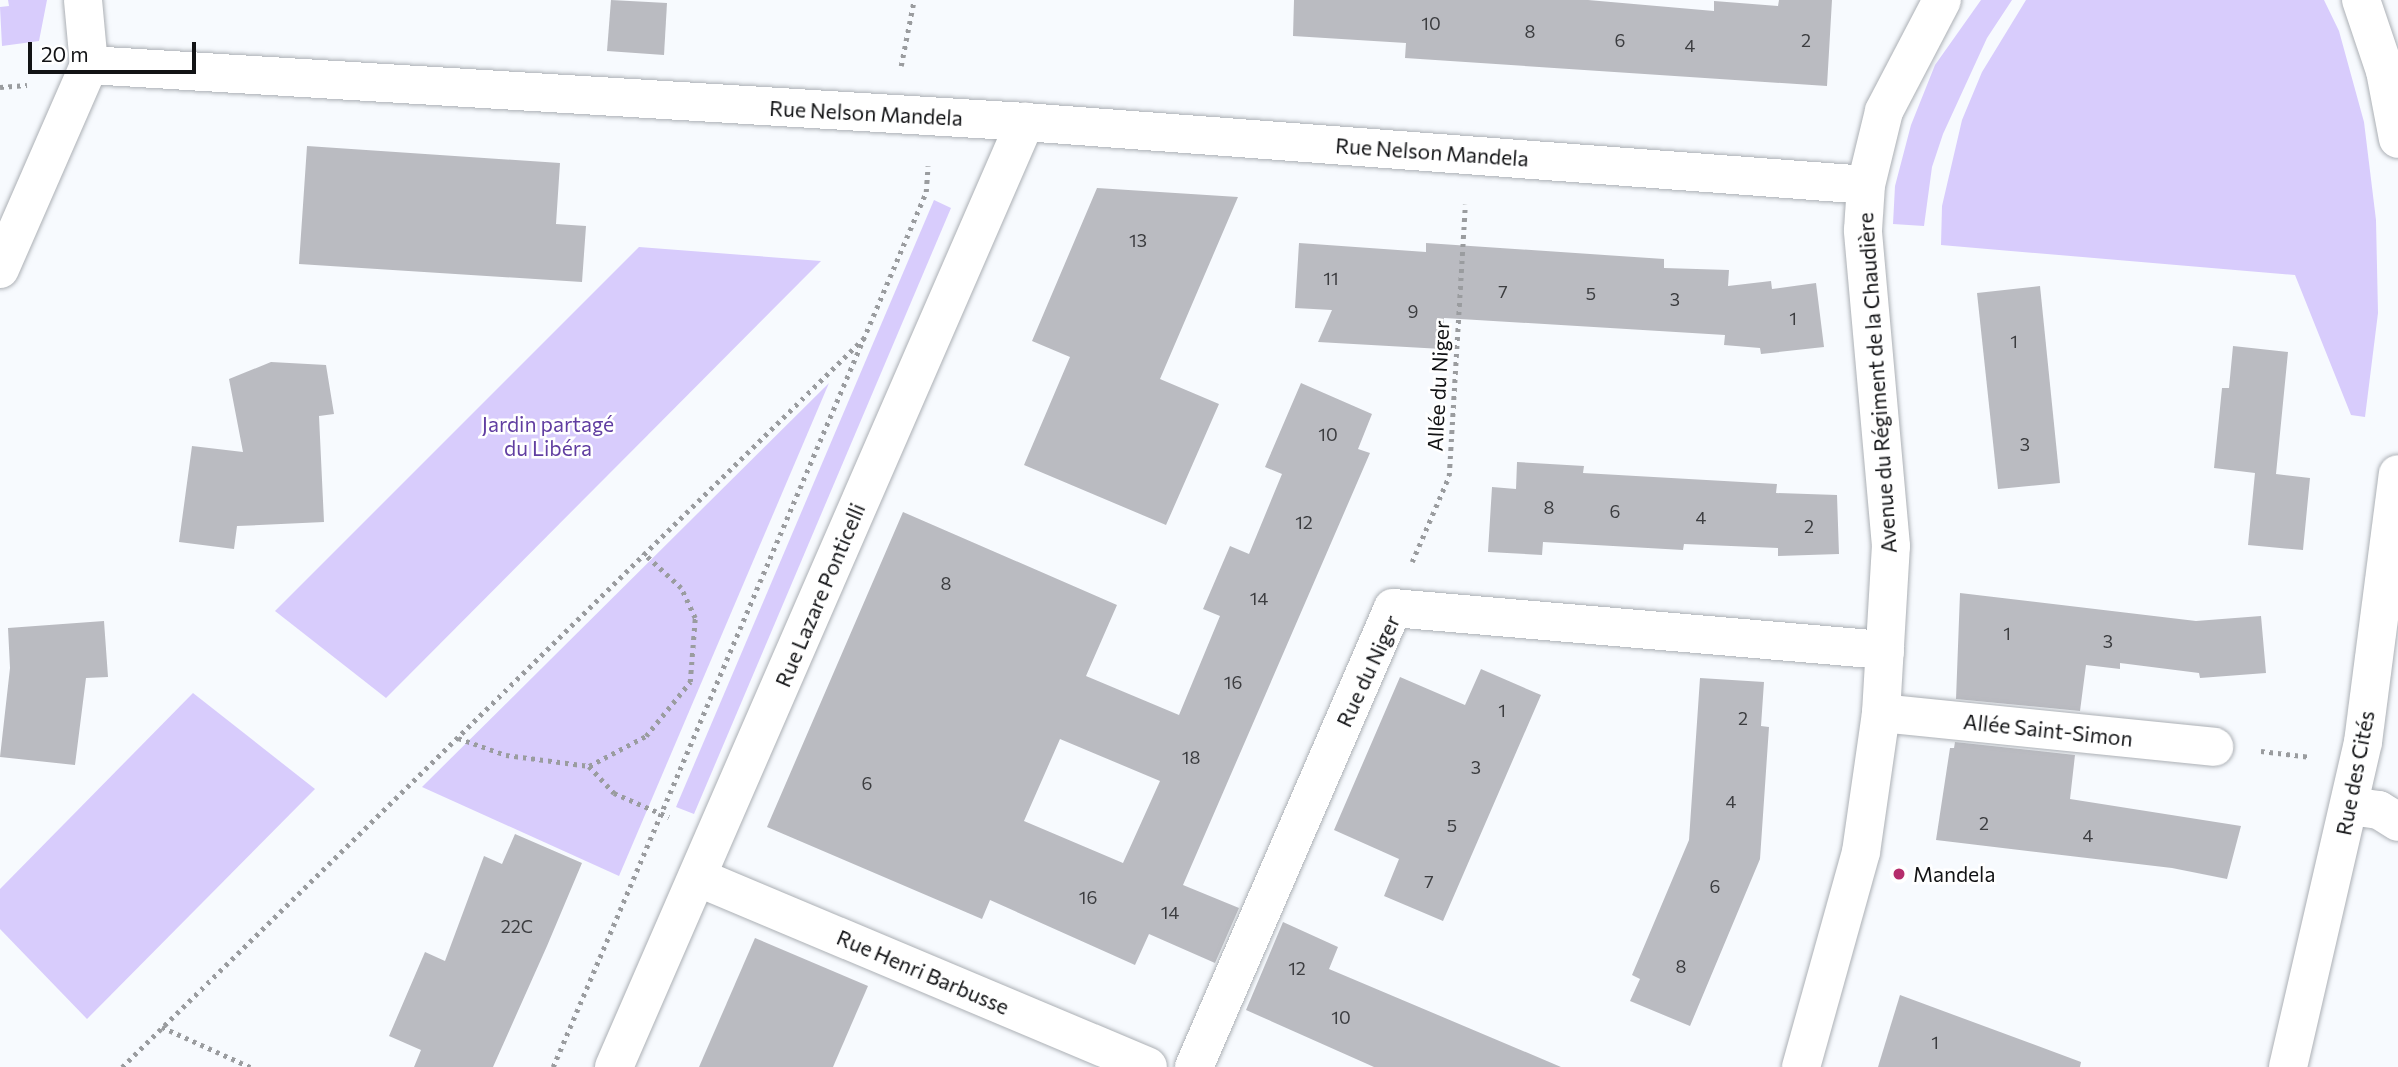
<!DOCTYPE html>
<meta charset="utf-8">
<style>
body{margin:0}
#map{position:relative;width:2398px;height:1067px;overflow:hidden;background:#f7fafe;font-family:Commissioner,sans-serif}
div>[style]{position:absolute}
.green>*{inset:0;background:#d8ccfc}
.building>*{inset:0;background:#babbc1}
.path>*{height:4.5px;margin-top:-2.25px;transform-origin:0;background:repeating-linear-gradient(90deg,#9a9c9f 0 3.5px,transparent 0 8.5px)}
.roads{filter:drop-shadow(0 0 2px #acb0b5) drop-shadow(0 0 2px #acb0b5)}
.minor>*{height:38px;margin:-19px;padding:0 19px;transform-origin:19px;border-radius:19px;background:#fff}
.dots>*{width:19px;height:19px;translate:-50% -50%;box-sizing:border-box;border:4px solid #fff;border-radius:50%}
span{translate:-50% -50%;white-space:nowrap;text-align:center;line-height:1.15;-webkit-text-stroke:5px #fff;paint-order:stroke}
.number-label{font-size:18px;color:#3c3d40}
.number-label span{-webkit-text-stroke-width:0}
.street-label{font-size:21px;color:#121315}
.park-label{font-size:21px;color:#613ea1}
.poi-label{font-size:21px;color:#121315}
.left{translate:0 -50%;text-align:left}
.scale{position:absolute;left:28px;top:42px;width:168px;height:32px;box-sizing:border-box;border:4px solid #121315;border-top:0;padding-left:9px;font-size:21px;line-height:24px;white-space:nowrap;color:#121315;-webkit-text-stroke:5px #fff;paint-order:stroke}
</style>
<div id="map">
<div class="green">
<i style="clip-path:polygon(8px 0,47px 0,39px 41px,2px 46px,0 7px,9px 6px)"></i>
<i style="clip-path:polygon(1981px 0,2012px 0,1987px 38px,1943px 134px,1932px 167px,1924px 226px,1893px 224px,1895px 186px,1911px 125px,1935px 65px)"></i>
<i style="clip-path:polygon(2026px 0,2324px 0,2339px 31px,2364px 122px,2376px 220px,2378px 313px,2365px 417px,2351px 415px,2295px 275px,1941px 245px,1942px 206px,1962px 120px,1982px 72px)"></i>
<i style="clip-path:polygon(934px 200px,951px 208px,694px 814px,676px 807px)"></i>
<i style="clip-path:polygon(639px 247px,821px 261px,386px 698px,275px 611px)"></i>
<i style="clip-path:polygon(829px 383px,619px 876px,422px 787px)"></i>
<i style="clip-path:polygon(193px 693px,315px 789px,87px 1019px,0 929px,0 889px)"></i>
</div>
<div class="building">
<i style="clip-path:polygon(611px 0,667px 3px,664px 55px,607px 51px)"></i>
<i style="clip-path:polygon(1294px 0,1588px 0,1714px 11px,1714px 1px,1778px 6px,1779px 0,1832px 0,1827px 86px,1405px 58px,1406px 43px,1293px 36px)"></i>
<i style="clip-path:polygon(307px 146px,560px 163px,556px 224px,586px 226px,582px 282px,299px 264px)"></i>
<i style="clip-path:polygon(1097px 188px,1238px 197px,1160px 379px,1219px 404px,1166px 525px,1024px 465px,1070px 357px,1032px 341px)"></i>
<i style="clip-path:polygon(1299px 243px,1426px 252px,1426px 243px,1664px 259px,1664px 268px,1729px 270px,1728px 286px,1771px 281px,1772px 289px,1816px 283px,1824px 347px,1761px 354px,1760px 348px,1724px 345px,1725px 335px,1444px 318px,1442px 349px,1318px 342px,1332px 310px,1295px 308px)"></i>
<i style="clip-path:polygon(2040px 286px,2060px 483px,1998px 489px,1977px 293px)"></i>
<i style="clip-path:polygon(2233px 346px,2288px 352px,2276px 474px,2310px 478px,2303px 550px,2248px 545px,2255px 473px,2214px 468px,2222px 388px,2229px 388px)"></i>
<i style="clip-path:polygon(271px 362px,326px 365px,334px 414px,319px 416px,324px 522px,237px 526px,234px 549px,179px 542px,192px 446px,243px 452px,229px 379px)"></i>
<i style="clip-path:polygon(evenodd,1301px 383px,1372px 414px,1358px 449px,1370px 453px,1183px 885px,1239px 908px,1215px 963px,1149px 934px,1135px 965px,990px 900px,982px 919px,767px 827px,903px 512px,1117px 605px,1086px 676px,1179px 715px,1220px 616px,1203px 609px,1230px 546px,1249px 554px,1282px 474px,1265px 467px,1301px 383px,1060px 739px,1160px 781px,1123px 863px,1024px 821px,1060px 739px)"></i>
<i style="clip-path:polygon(1517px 462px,1584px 466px,1583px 473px,1777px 484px,1776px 493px,1837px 495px,1839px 554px,1778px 556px,1778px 548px,1684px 544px,1683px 550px,1543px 542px,1542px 555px,1488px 552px,1492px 487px,1516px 489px)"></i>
<i style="clip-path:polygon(1960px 593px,2196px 621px,2261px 616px,2266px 673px,2200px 678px,2199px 673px,2120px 663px,2120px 669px,2086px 665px,2080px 711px,1956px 699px)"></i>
<i style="clip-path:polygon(104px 621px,108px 677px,86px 678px,75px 765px,0 757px,10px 668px,8px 628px)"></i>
<i style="clip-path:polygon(1481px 669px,1541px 695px,1443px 921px,1384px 896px,1399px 859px,1334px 830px,1400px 677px,1465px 705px)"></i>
<i style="clip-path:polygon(1700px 678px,1764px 682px,1761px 726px,1769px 727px,1760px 859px,1690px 1026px,1630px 1001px,1640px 979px,1632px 975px,1689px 840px)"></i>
<i style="clip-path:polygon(1955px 742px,2075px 755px,2070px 799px,2241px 826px,2227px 879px,2172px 868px,1936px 840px,1950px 748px,1954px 748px)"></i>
<i style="clip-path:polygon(515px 834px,582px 863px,547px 946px,493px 1067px,414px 1067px,421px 1050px,389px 1036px,425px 952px,445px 961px,484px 856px,502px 864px)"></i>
<i style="clip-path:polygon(1283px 922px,1338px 947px,1329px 969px,1561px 1067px,1374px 1067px,1246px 1010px)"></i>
<i style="clip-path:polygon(755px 938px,868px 986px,833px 1067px,699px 1067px)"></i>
<i style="clip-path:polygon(1900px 995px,2081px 1062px,2080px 1067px,1878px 1067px)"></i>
</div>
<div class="path">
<i style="left:901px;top:66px;width:67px;rotate:-78.9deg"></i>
<i style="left:0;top:87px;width:27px;rotate:-4deg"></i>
<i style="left:1412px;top:562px;width:94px;rotate:-66.7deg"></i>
<i style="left:1449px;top:476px;width:272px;rotate:-86.6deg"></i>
<i style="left:458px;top:738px;width:51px;rotate:19.5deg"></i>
<i style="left:506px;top:755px;width:84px;rotate:7.5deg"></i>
<i style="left:589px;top:766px;width:64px;rotate:-27.8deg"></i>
<i style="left:646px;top:736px;width:70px;rotate:-50.8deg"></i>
<i style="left:690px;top:682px;width:64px;rotate:-85.5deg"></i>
<i style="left:695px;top:618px;width:33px;rotate:-115deg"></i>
<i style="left:681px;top:588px;width:52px;rotate:-137.4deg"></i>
<i style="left:2261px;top:751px;width:50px;rotate:6.8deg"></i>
<i style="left:589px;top:766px;width:37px;rotate:47deg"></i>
<i style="left:614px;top:793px;width:60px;rotate:23.6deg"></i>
<i style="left:162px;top:1027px;width:97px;rotate:24.4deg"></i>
<i style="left:122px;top:1067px;width:1039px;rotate:-44.49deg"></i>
<i style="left:553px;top:1067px;width:951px;rotate:-66.91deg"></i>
<i style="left:926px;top:192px;width:26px;rotate:-86deg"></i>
</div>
<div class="roads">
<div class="minor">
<i style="left:2361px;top:0;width:75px;rotate:71.3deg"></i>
<i style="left:2385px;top:71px;width:69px;rotate:79.2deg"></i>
<i style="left:89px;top:65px;width:938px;rotate:3.48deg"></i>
<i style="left:1025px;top:122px;width:843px;rotate:4.28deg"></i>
<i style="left:0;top:269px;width:223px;rotate:-66.4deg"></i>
<i style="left:89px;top:65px;width:65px;rotate:-95.3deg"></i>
<i style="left:1881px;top:713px;width:335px;rotate:5.8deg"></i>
<i style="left:2350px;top:806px;width:29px;rotate:8deg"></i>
<i style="left:2379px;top:810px;width:22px;rotate:32deg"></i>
<i style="left:697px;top:877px;width:489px;rotate:22.8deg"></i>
<i style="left:614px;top:1067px;width:1031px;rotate:-66.49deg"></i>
<i style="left:1194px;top:1067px;width:500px;rotate:-66.56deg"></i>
<i style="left:1393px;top:608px;width:494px;rotate:4.9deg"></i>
<i style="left:1801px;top:1067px;width:223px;rotate:-74.4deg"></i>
<i style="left:1861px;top:852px;width:140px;rotate:-81.8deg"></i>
<i style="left:1881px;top:713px;width:167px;rotate:-86.6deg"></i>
<i style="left:1891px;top:546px;width:317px;rotate:-95.1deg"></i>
<i style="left:1863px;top:230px;width:45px;rotate:-86.2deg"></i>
<i style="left:1866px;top:185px;width:76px;rotate:-76.3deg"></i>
<i style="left:1884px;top:111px;width:125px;rotate:-62.4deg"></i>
<i style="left:2288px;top:1067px;width:334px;rotate:-77deg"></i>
<i style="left:2363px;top:742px;width:270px;rotate:-82.6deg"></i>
</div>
</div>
<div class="dots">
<i style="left:1899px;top:874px;background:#b52d6c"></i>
</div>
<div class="number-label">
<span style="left:1431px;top:23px">10</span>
<span style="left:1530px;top:31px">8</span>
<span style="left:1620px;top:40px">6</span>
<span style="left:1806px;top:40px">2</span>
<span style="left:1690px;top:45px">4</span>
<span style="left:1138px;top:240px">13</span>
<span style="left:1331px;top:278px">11</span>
<span style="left:1503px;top:291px">7</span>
<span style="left:1591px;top:293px">5</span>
<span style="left:1675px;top:299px">3</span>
<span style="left:1413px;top:311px">9</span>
<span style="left:1793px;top:318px">1</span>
<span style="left:2014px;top:341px">1</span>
<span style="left:1328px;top:434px">10</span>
<span style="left:2025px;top:444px">3</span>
<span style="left:1549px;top:507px">8</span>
<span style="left:1615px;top:511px">6</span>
<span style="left:1701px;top:517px">4</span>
<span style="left:1304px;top:522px">12</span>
<span style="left:1809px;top:526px">2</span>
<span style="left:946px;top:583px">8</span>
<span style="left:1259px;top:598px">14</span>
<span style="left:2007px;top:633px">1</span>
<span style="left:2108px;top:641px">3</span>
<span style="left:1233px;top:682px">16</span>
<span style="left:1502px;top:710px">1</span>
<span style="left:1743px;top:718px">2</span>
<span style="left:1191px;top:757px">18</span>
<span style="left:1476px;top:767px">3</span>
<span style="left:867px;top:783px">6</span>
<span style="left:1731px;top:801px">4</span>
<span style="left:1984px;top:823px">2</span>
<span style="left:1452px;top:825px">5</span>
<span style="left:2088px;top:835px">4</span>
<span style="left:1429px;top:881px">7</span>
<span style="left:1715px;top:886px">6</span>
<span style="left:1088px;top:897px">16</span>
<span style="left:1170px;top:912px">14</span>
<span style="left:517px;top:926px">22C</span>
<span style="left:1681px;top:966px">8</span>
<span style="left:1297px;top:968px">12</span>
<span style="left:1341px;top:1017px">10</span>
<span style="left:1935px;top:1042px">1</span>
</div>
<div class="street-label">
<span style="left:866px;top:113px;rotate:3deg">Rue Nelson Mandela</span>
<span style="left:1432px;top:152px;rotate:4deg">Rue Nelson Mandela</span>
<span style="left:1877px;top:383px;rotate:-94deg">Avenue du Régiment de la Chaudière</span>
<span style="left:1438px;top:386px;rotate:-87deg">Allée du Niger</span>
<span style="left:820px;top:595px;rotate:-67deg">Rue Lazare Ponticelli</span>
<span style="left:1368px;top:671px;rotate:-65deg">Rue du Niger</span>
<span style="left:2048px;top:730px;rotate:6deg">Allée Saint-Simon</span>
<span style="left:2355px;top:773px;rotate:-79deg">Rue des Cités</span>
<span style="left:923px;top:972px;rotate:23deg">Rue Henri Barbusse</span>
</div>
<div class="park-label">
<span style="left:548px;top:436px">Jardin partagé<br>du Libéra</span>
</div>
<div class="poi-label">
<span class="left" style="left:1913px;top:874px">Mandela</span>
</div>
<div class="scale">20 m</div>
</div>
